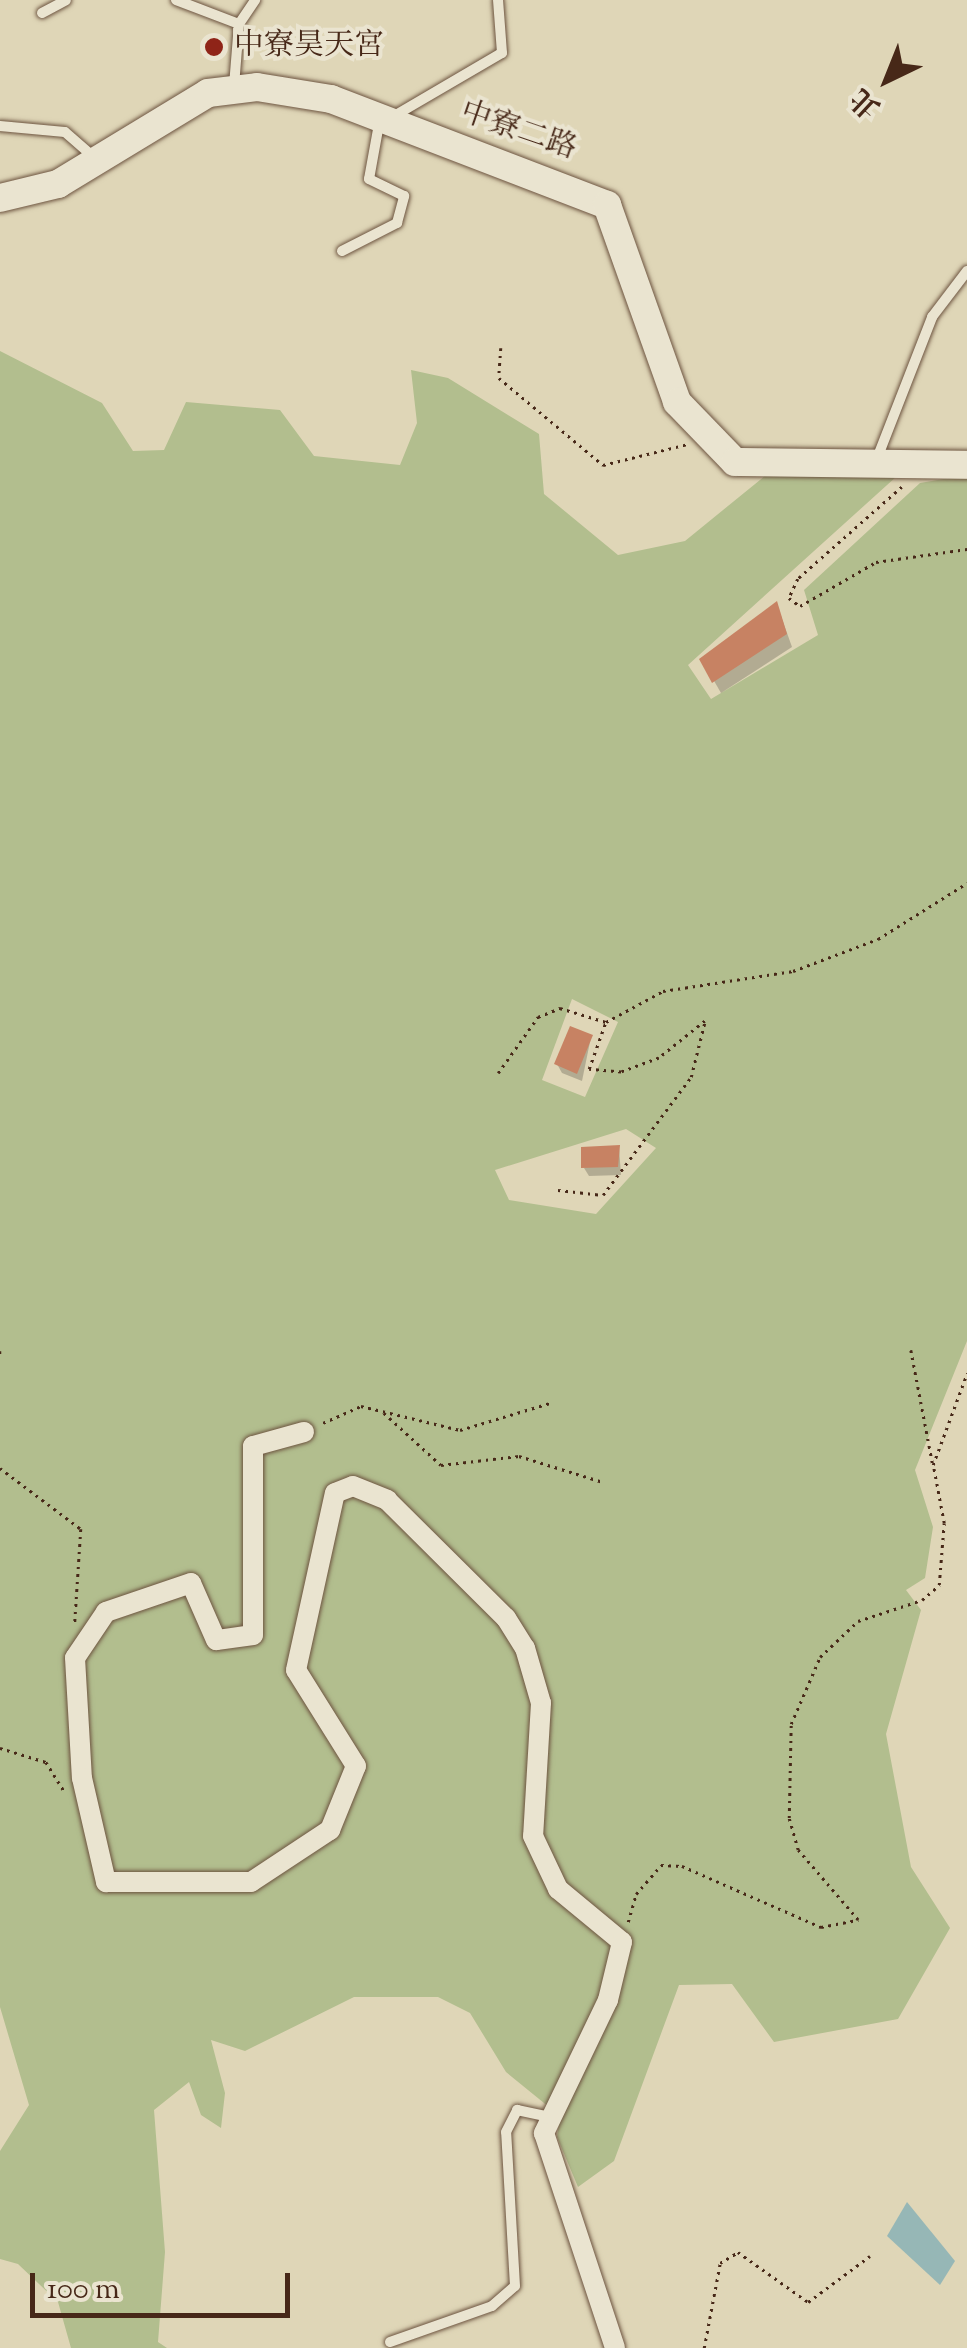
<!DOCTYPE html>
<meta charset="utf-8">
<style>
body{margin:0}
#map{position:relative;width:967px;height:2348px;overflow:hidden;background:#dfd6b7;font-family:"Sorts Mill Goudy","Noto Serif TC",serif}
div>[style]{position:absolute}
.green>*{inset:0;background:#b2be8e}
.water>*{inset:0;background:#96b7b6}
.shadow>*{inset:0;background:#0003}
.building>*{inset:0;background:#c78263}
.path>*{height:2.5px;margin-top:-1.25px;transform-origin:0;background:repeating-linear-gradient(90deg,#472818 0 2.5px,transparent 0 7.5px)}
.roads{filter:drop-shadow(0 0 2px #6d5440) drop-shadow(0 0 2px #6d5440)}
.lane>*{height:10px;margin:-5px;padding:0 5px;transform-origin:5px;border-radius:5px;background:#eae4d0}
.street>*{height:20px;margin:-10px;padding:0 10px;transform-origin:10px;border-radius:10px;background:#eae4d0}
.secondary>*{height:28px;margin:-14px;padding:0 14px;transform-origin:14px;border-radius:14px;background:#eae4d0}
.dots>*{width:28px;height:28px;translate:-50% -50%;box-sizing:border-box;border:5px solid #eae4d0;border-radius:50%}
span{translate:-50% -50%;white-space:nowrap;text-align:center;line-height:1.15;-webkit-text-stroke:8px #eae4d0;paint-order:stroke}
.poi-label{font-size:30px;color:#472818}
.left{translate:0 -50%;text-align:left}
.street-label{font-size:30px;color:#472818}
.north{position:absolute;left:837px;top:30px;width:100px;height:100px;-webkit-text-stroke:8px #eae4d0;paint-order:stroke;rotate:223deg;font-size:28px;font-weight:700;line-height:40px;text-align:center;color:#472818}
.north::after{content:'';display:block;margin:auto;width:35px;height:45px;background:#472818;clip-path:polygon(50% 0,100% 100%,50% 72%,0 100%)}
.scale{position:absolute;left:30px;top:2273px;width:260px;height:45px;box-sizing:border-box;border:5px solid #472818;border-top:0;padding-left:12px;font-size:30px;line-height:35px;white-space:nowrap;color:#472818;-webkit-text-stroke:8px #eae4d0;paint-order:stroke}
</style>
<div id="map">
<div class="green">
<i style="clip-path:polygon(evenodd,0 351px,102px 403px,133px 451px,164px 450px,186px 402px,280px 410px,314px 456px,400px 465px,417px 423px,411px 370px,448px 378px,539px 434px,544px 494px,618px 555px,685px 541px,766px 475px,897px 476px,688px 665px,711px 699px,818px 635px,804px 590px,920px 483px,967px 475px,967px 1341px,915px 1470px,933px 1527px,925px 1578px,906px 1590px,921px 1610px,886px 1734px,911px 1867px,950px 1928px,898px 2019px,774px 2042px,732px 1984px,679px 1985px,614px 2161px,578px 2187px,557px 2137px,560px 2116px,506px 2072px,470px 2013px,438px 1997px,354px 1997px,245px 2051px,211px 2040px,225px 2093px,221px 2128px,201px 2115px,189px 2082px,154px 2110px,165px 2252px,158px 2342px,167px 2348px,71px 2348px,58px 2302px,18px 2264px,0 2259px,0 2151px,29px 2105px,0 2007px,0 351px,572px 999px,618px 1022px,585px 1097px,542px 1080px,572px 999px,0 351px,626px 1129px,656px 1148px,596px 1214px,509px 1200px,495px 1170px,626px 1129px)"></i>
</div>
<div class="water">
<i style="clip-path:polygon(907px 2202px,955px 2261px,940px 2285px,887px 2236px)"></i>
</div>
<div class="shadow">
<i style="clip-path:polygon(777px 605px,792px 647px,721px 693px,702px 660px)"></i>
<i style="clip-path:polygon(591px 1037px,582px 1081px,562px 1073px,557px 1064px)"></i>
<i style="clip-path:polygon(619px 1147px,621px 1175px,589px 1176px,584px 1168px)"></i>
</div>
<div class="building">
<i style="clip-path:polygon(777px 601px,787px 634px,712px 683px,699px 659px)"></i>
<i style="clip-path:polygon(570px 1026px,593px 1035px,577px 1074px,554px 1064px)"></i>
<i style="clip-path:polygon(620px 1145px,618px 1167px,581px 1168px,581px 1147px)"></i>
</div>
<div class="path">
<i style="left:501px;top:348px;width:30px;rotate:94deg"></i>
<i style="left:499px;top:378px;width:136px;rotate:39.9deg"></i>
<i style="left:603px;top:465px;width:88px;rotate:-13.9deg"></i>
<i style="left:902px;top:487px;width:139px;rotate:138.5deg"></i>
<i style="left:798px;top:579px;width:21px;rotate:115deg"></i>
<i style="left:789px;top:598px;width:14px;rotate:36deg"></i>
<i style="left:800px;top:606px;width:88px;rotate:-30.1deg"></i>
<i style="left:876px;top:562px;width:92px;rotate:-8.1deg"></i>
<i style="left:498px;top:1073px;width:69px;rotate:-54.5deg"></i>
<i style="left:538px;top:1017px;width:24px;rotate:-22deg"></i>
<i style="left:560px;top:1008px;width:48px;rotate:16.9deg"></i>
<i style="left:606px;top:1022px;width:65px;rotate:-28.5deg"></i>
<i style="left:663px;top:991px;width:132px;rotate:-8.7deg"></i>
<i style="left:793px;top:971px;width:91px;rotate:-20.6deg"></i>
<i style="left:878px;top:939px;width:105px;rotate:-32.2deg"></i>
<i style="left:558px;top:1190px;width:45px;rotate:6.3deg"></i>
<i style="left:603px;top:1195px;width:147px;rotate:-53.3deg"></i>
<i style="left:691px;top:1077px;width:58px;rotate:-76deg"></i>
<i style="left:705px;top:1021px;width:59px;rotate:141.2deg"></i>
<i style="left:659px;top:1058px;width:40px;rotate:159.8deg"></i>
<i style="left:621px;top:1072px;width:32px;rotate:-175deg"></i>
<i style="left:589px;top:1069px;width:48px;rotate:-70.4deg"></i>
<i style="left:911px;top:1350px;width:117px;rotate:79.2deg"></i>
<i style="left:0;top:1351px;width:7px;rotate:90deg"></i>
<i style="left:384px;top:1413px;width:77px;rotate:42.4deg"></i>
<i style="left:441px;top:1465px;width:79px;rotate:-6.6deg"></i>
<i style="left:519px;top:1456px;width:88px;rotate:17.2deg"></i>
<i style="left:323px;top:1423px;width:42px;rotate:-24.1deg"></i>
<i style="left:361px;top:1406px;width:102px;rotate:13.6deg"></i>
<i style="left:460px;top:1430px;width:94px;rotate:-16.7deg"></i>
<i style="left:0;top:1468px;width:101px;rotate:37deg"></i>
<i style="left:81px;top:1529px;width:93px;rotate:93.7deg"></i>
<i style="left:0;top:1748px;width:48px;rotate:16.9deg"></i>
<i style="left:46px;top:1762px;width:36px;rotate:58deg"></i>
<i style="left:628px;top:1922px;width:29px;rotate:-74deg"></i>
<i style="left:636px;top:1894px;width:38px;rotate:-49deg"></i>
<i style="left:661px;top:1865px;width:21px;rotate:3deg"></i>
<i style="left:682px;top:1866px;width:152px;rotate:23.7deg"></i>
<i style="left:821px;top:1927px;width:38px;rotate:-11deg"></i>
<i style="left:858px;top:1920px;width:92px;rotate:-130.6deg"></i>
<i style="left:798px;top:1850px;width:33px;rotate:-106deg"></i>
<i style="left:789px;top:1818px;width:94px;rotate:-88.8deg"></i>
<i style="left:791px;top:1724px;width:73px;rotate:-66.6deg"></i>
<i style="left:820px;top:1657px;width:52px;rotate:-43.5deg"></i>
<i style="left:858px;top:1621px;width:67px;rotate:-18.2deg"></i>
<i style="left:922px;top:1600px;width:23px;rotate:-41deg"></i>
<i style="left:939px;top:1585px;width:62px;rotate:-85.4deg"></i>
<i style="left:944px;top:1523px;width:59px;rotate:-100.7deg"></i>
<i style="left:933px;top:1465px;width:98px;rotate:-69.7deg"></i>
<i style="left:704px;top:2348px;width:86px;rotate:-79.3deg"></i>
<i style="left:720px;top:2263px;width:21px;rotate:-31deg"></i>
<i style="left:738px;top:2252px;width:86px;rotate:35.5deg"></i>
<i style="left:808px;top:2302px;width:77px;rotate:-36.6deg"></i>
</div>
<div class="roads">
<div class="lane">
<i style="left:176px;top:0;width:67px;rotate:20.9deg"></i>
<i style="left:42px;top:13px;width:27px;rotate:-28deg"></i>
<i style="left:234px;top:86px;width:62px;rotate:-85.4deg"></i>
<i style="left:239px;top:24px;width:29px;rotate:-56deg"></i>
<i style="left:394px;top:116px;width:125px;rotate:-30.3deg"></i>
<i style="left:502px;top:53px;width:53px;rotate:-94.3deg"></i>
<i style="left:0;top:126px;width:65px;rotate:5.3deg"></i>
<i style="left:65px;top:132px;width:38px;rotate:41deg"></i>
<i style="left:342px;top:251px;width:62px;rotate:-27deg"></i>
<i style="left:397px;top:223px;width:28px;rotate:-75deg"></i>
<i style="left:404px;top:196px;width:39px;rotate:-154deg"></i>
<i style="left:369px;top:179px;width:56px;rotate:-79.7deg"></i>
<i style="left:876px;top:461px;width:155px;rotate:-68.7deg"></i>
<i style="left:932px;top:317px;width:58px;rotate:-52.7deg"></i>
<i style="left:390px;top:2342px;width:108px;rotate:-19.4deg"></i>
<i style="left:492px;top:2306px;width:30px;rotate:-41deg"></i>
<i style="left:515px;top:2286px;width:154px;rotate:-93.3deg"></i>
<i style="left:506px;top:2132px;width:25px;rotate:-63deg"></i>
<i style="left:517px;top:2110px;width:30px;rotate:12deg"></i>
</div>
<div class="street">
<i style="left:304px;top:1432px;width:53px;rotate:164.6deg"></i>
<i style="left:253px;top:1446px;width:189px;rotate:90deg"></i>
<i style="left:253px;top:1635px;width:37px;rotate:172deg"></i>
<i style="left:216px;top:1640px;width:62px;rotate:-113.7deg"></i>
<i style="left:191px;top:1583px;width:90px;rotate:161.2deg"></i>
<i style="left:106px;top:1612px;width:55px;rotate:124deg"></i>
<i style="left:75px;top:1658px;width:120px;rotate:86.7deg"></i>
<i style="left:82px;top:1778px;width:107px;rotate:77deg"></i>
<i style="left:106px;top:1882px;width:145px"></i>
<i style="left:251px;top:1882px;width:95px;rotate:-33.4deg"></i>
<i style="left:330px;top:1830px;width:69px;rotate:-67.9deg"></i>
<i style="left:356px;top:1766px;width:113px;rotate:-122deg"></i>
<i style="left:296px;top:1670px;width:181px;rotate:-77.6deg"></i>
<i style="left:335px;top:1493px;width:19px;rotate:-21deg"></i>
<i style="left:353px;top:1486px;width:37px;rotate:22deg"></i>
<i style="left:387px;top:1500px;width:168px;rotate:44.8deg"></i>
<i style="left:506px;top:1618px;width:36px;rotate:58deg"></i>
<i style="left:525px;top:1648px;width:57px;rotate:73.8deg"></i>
<i style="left:541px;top:1703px;width:133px;rotate:93.4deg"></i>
<i style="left:533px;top:1836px;width:59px;rotate:64.7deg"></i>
<i style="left:558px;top:1889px;width:83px;rotate:39.6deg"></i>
<i style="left:622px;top:1942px;width:60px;rotate:103.6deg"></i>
<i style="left:608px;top:2000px;width:148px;rotate:115.7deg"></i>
<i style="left:544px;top:2133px;width:226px;rotate:71.7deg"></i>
</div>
<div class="secondary">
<i style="left:0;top:198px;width:60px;rotate:-13.6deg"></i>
<i style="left:58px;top:184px;width:175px;rotate:-31.2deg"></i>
<i style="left:208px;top:93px;width:49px;rotate:-7deg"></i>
<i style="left:257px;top:87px;width:75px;rotate:9.2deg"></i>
<i style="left:331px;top:99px;width:296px;rotate:21deg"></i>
<i style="left:607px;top:205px;width:209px;rotate:70.4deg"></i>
<i style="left:677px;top:402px;width:83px;rotate:46deg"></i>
<i style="left:735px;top:462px;width:232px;rotate:0.7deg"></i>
</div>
</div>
<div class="dots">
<i style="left:214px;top:47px;background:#8f2418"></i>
</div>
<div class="poi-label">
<span class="left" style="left:234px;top:47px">中寮昊天宮</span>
</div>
<div class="street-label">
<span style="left:518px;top:132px;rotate:19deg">中寮二路</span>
</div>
<div class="north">北</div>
<div class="scale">100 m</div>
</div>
